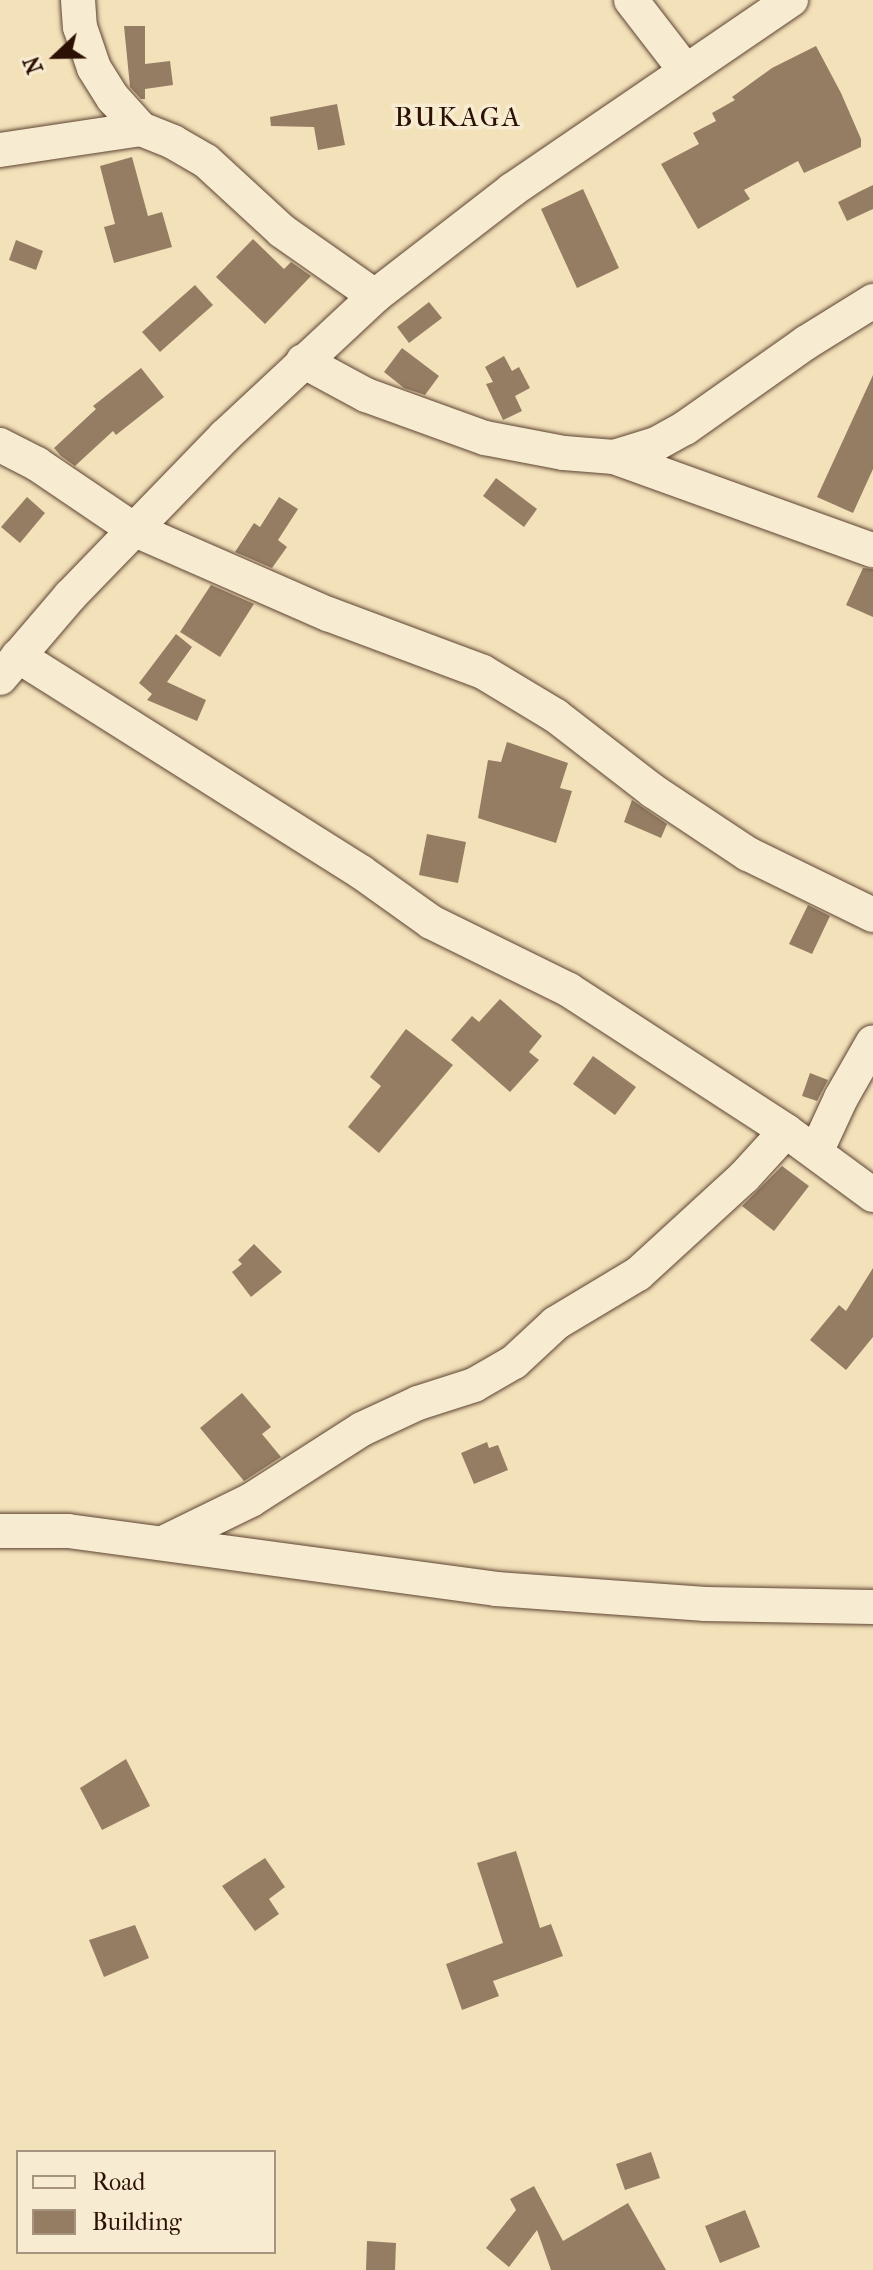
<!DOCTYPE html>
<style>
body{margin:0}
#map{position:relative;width:873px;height:2270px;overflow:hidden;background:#f3e1ba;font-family:"IM FELL French Canon",serif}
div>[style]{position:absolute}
.building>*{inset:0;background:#947d63}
.roads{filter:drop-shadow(0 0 2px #5e4432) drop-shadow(0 0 2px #5e4432)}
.minor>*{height:34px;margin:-17px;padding:0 17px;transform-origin:17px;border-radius:17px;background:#f7ecd2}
span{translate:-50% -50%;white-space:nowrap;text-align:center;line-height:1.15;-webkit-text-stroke:7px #f7ecd2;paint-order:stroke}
.quarter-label{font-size:28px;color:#2d1004;letter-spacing:2px}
.legend{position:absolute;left:16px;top:2150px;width:260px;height:104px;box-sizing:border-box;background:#f7ecd2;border:2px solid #a69480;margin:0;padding:10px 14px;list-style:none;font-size:24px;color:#2d1004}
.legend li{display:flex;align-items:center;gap:16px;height:40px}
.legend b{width:40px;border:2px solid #a69480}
.north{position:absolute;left:16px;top:16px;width:80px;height:80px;-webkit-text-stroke:6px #f7ecd2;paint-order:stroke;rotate:248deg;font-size:22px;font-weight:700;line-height:32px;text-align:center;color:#2d1004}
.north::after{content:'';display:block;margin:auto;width:28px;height:36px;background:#2d1004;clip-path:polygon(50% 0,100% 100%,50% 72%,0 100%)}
</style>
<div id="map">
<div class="building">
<i style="clip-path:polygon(124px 26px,145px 26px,145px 64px,170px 61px,173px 85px,145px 89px,145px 99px,141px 99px,130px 87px)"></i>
<i style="clip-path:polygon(816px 46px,841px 93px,861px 139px,861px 147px,804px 173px,798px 161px,744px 190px,750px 199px,698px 229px,661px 164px,699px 144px,693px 133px,716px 121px,712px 113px,735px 100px,732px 97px,772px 68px)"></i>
<i style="clip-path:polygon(337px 104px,345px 145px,318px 150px,314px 127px,271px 126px,270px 117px)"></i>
<i style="clip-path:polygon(132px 157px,148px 216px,162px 212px,172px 247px,114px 263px,104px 227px,115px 224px,100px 166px)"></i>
<i style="clip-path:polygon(873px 185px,873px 209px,847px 221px,838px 202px)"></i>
<i style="clip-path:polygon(583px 189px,619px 268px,577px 288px,541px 209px)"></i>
<i style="clip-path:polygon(253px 239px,284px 269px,291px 262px,311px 276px,265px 324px,216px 277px)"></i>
<i style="clip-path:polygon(16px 240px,43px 251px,36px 270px,9px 260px)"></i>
<i style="clip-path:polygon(195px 285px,213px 305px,160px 352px,142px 332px)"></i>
<i style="clip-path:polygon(429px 302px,442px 318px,409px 343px,397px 327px)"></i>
<i style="clip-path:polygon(402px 348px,439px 376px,425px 395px,404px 388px,384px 372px)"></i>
<i style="clip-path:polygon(504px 356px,512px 371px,519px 367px,530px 388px,515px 396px,522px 411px,503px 420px,486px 384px,493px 382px,485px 367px)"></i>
<i style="clip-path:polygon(141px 368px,164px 397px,116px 435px,113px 431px,75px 466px,61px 456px,54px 448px,96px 409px,93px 406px)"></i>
<i style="clip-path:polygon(873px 375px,873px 469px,853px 513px,817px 497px)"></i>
<i style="clip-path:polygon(496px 478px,537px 509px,524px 527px,483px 496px)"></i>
<i style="clip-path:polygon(27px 497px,45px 513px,20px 543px,1px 527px)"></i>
<i style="clip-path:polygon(279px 497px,298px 509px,278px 540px,287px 547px,272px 568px,235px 552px,254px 523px,260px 527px)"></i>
<i style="clip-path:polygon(863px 568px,873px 569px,873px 617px,846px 605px)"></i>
<i style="clip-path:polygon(211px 585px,254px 604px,220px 657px,180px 632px)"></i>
<i style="clip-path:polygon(176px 634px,192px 647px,167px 682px,206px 700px,197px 721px,147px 700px,152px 694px,139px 683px)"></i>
<i style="clip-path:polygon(507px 742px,568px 763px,560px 788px,572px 791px,556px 843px,478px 818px,488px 760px,501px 762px)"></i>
<i style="clip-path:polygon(632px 800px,667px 824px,661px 838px,624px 822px)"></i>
<i style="clip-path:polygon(427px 834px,466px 842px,458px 883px,419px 875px)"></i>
<i style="clip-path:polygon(808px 905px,830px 916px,812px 954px,789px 944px)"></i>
<i style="clip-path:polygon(500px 999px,542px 1036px,529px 1052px,539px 1060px,510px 1092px,451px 1040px,472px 1016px,479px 1022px)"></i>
<i style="clip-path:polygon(406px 1029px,453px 1065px,379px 1153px,348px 1127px,381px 1086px,370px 1077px)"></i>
<i style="clip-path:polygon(593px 1056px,636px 1087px,615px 1115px,573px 1084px)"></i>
<i style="clip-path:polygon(810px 1073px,828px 1080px,817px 1101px,802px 1096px)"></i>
<i style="clip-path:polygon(782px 1166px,809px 1186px,774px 1231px,742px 1206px)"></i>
<i style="clip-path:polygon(254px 1244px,282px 1272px,251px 1297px,232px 1272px,242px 1264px,238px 1260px)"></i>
<i style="clip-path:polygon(873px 1268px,873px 1337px,846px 1370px,810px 1340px,839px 1305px,846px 1311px)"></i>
<i style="clip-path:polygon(242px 1393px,271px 1427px,262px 1434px,281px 1457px,244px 1481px,200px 1428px)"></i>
<i style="clip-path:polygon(487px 1442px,489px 1448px,498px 1445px,508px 1470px,474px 1484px,461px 1453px)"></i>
<i style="clip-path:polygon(126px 1759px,150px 1806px,102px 1830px,80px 1788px)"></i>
<i style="clip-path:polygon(516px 1851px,540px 1928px,551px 1924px,563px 1956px,493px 1981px,499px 1996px,462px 2010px,446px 1964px,503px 1943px,477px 1863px)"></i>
<i style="clip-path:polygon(265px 1858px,285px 1887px,269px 1899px,279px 1914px,255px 1931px,222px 1886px)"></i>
<i style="clip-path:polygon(135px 1925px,149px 1958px,104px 1977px,89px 1940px)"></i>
<i style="clip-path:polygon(651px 2152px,660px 2178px,625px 2190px,616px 2164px)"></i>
<i style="clip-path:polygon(534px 2186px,563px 2241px,628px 2203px,666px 2270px,551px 2270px,537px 2230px,509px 2267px,486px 2248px,516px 2210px,510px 2199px)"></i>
<i style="clip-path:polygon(745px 2210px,760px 2247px,720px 2263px,705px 2226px)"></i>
<i style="clip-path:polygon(367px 2241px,396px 2243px,395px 2270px,366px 2270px)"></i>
</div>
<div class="roads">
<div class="minor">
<i style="left:78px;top:0;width:27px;rotate:86deg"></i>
<i style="left:80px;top:27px;width:43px;rotate:71.1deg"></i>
<i style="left:94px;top:68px;width:36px;rotate:58deg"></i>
<i style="left:113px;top:98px;width:42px;rotate:47.9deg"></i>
<i style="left:631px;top:0;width:88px;rotate:52.4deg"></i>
<i style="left:0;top:150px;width:143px;rotate:-8.5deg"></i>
<i style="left:141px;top:129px;width:35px;rotate:22deg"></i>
<i style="left:173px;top:142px;width:38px;rotate:30deg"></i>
<i style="left:206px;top:161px;width:103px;rotate:42.6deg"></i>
<i style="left:282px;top:231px;width:113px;rotate:35deg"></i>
<i style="left:303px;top:361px;width:72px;rotate:28.4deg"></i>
<i style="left:366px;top:395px;width:127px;rotate:19.9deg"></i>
<i style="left:485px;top:438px;width:80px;rotate:10.8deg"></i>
<i style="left:564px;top:453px;width:50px;rotate:4.6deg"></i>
<i style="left:614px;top:457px;width:44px;rotate:-17.2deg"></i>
<i style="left:656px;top:444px;width:33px;rotate:-29deg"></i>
<i style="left:685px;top:428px;width:149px;rotate:-35.2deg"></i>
<i style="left:807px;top:342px;width:78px;rotate:-31.8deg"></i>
<i style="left:0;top:445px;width:42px;rotate:27.2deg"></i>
<i style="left:37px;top:464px;width:116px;rotate:34.1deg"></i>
<i style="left:133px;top:529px;width:213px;rotate:23.6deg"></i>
<i style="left:328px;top:614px;width:165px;rotate:20.5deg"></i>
<i style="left:483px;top:672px;width:85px;rotate:31.1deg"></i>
<i style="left:556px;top:716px;width:123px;rotate:37.7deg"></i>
<i style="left:653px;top:791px;width:114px;rotate:33.6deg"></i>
<i style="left:748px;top:854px;width:139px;rotate:26deg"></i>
<i style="left:614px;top:457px;width:275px;rotate:19.8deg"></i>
<i style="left:18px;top:656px;width:405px;rotate:32.2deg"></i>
<i style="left:361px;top:872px;width:86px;rotate:35.5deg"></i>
<i style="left:431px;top:922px;width:154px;rotate:26.2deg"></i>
<i style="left:569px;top:990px;width:259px;rotate:33deg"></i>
<i style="left:786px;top:1131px;width:108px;rotate:36.3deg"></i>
<i style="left:0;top:678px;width:108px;rotate:-49.5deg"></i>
<i style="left:70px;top:596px;width:223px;rotate:-45.9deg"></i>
<i style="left:225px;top:436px;width:205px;rotate:-43deg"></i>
<i style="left:375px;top:296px;width:173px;rotate:-37.7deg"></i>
<i style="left:512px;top:190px;width:338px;rotate:-34.3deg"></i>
<i style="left:816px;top:1152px;width:60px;rotate:-65.2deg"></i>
<i style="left:841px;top:1098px;width:64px;rotate:-60.3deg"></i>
<i style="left:0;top:1531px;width:68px"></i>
<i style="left:68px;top:1531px;width:432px;rotate:7.7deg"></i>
<i style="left:496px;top:1589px;width:210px;rotate:4.1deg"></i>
<i style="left:705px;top:1604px;width:168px;rotate:1deg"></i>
<i style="left:163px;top:1543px;width:98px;rotate:-26deg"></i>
<i style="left:251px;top:1500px;width:132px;rotate:-32.6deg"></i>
<i style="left:362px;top:1429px;width:62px;rotate:-24.9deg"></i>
<i style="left:418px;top:1403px;width:59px;rotate:-17.8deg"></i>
<i style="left:474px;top:1385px;width:46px;rotate:-29.9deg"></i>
<i style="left:514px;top:1362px;width:57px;rotate:-42.9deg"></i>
<i style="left:556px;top:1323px;width:96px;rotate:-30.9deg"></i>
<i style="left:638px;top:1274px;width:144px;rotate:-42.5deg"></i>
<i style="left:744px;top:1177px;width:62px;rotate:-47.6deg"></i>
</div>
</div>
<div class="quarter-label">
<span style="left:458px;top:117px">BUKAGA</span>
</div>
<ul class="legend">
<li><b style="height:10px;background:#f7ecd2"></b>Road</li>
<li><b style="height:22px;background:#947d63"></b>Building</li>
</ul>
<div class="north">N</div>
</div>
